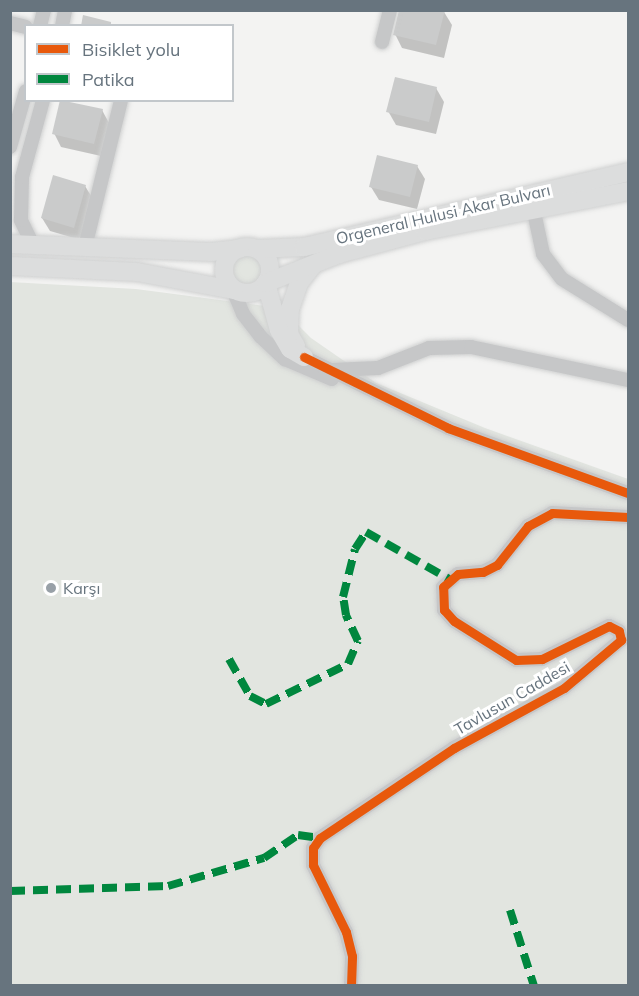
<!DOCTYPE html>
<meta charset="utf-8">
<style>
body{margin:0}
#map{position:relative;width:639px;height:996px;overflow:hidden;background:#f3f3f2;font-family:Mulish,sans-serif}
div>[style]{position:absolute}
.green>*{inset:0;background:#e2e5e0}
.round{border-radius:50%}
.shadow>*{inset:0;background:#0003}
.building>*{inset:0;background:#cacbcb}
.roads{filter:drop-shadow(0 0 2px #cfd0d0) drop-shadow(0 0 2px #cfd0d0)}
.minor>*{height:14px;margin:-7px;padding:0 7px;transform-origin:7px;border-radius:7px;background:#c6c7c8}
.major>*{height:18px;margin:-9px;padding:0 9px;transform-origin:9px;border-radius:9px;background:#dcdddd}
.major>.ring{margin:-9px;padding:0;box-sizing:content-box;background:none;border:18px solid #dcdddd;border-radius:50%}
.quiet>*{height:8px;margin-top:-4px;transform-origin:0;background:repeating-linear-gradient(90deg,#00873e 0 15px,transparent 0 23px)}
.cycleway>*{height:9px;margin:-4.5px;padding:0 4.5px;transform-origin:4.5px;border-radius:4.5px;background:#e8590c}
.dots>*{width:16px;height:16px;translate:-50% -50%;box-sizing:border-box;border:3px solid #fff;border-radius:50%}
span{translate:-50% -50%;white-space:nowrap;text-align:center;line-height:1.15;-webkit-text-stroke:6px #fff;paint-order:stroke}
.street-label{font-size:16px;color:#67747e}
.poi-label{font-size:16px;color:#67747e}
.left{translate:0 -50%;text-align:left}
.frame{position:absolute;inset:0;border:12px solid #67747e;pointer-events:none}
.legend{position:absolute;left:24px;top:24px;width:210px;height:78px;box-sizing:border-box;background:#fff;border:2px solid #c2c7cb;margin:0;padding:8px 10px;list-style:none;font-size:18px;color:#67747e}
.legend li{display:flex;align-items:center;gap:12px;height:30px}
.legend b{width:30px;border:2px solid #c2c7cb}
</style>
<div id="map">
<div class="green">
<i class="round" style="left:229px;top:253px;width:36px;height:36px"></i>
<i style="clip-path:polygon(10px 282px,136px 289px,297px 310px,297px 324px,311px 338px,376px 383px,485px 428px,628px 479px,628px 985px,11px 985px)"></i>
</div>
<div class="shadow">
<i style="clip-path:polygon(444px 12px,452px 25px,444px 58px,402px 48px,395px 34px)"></i>
<i style="clip-path:polygon(436px 88px,444px 102px,436px 134px,396px 125px,388px 111px)"></i>
<i style="clip-path:polygon(102px 110px,109px 123px,101px 156px,61px 147px,54px 133px)"></i>
<i style="clip-path:polygon(417px 166px,425px 179px,417px 209px,379px 200px,371px 187px)"></i>
<i style="clip-path:polygon(85px 186px,93px 199px,81px 240px,50px 231px,42px 218px)"></i>
</div>
<div class="building">
<i style="clip-path:polygon(399px 10px,445px 10px,436px 45px,393px 35px)"></i>
<i style="clip-path:polygon(83px 15px,111px 22px,111px 26px,81px 26px)"></i>
<i style="clip-path:polygon(395px 77px,437px 87px,429px 122px,386px 112px)"></i>
<i style="clip-path:polygon(60px 100px,103px 109px,94px 144px,52px 134px)"></i>
<i style="clip-path:polygon(377px 155px,418px 165px,410px 197px,369px 187px)"></i>
<i style="clip-path:polygon(53px 175px,86px 185px,74px 228px,41px 218px)"></i>
</div>
<div class="roads">
<div class="minor">
<i style="left:10px;top:23px;width:16px;rotate:14deg"></i>
<i style="left:40px;top:26px;width:16px;rotate:-76deg"></i>
<i style="left:62px;top:26px;width:16px;rotate:-79deg"></i>
<i style="left:382px;top:42px;width:33px;rotate:-76deg"></i>
<i style="left:10px;top:147px;width:58px;rotate:-74.1deg"></i>
<i style="left:534px;top:212px;width:43px;rotate:77.9deg"></i>
<i style="left:543px;top:254px;width:31px;rotate:53deg"></i>
<i style="left:562px;top:279px;width:78px;rotate:31.8deg"></i>
<i style="left:33px;top:245px;width:28px;rotate:-116deg"></i>
<i style="left:21px;top:220px;width:43px;rotate:-88.7deg"></i>
<i style="left:22px;top:177px;width:80px;rotate:-74.7deg"></i>
<i style="left:85px;top:247px;width:151px;rotate:-76.2deg"></i>
<i style="left:233px;top:290px;width:26px;rotate:67deg"></i>
<i style="left:243px;top:314px;width:29px;rotate:52deg"></i>
<i style="left:261px;top:337px;width:33px;rotate:43deg"></i>
<i style="left:285px;top:359px;width:51px;rotate:23.1deg"></i>
<i style="left:304px;top:357px;width:161px;rotate:26.2deg"></i>
<i style="left:448px;top:428px;width:191px;rotate:19.9deg"></i>
<i style="left:332px;top:370px;width:46px;rotate:-2.5deg"></i>
<i style="left:378px;top:368px;width:55px;rotate:-21.4deg"></i>
<i style="left:429px;top:348px;width:42px;rotate:-1.4deg"></i>
<i style="left:471px;top:347px;width:160px;rotate:11.9deg"></i>
<i style="left:351px;top:986px;width:30px;rotate:-88deg"></i>
<i style="left:352px;top:956px;width:25px;rotate:-104deg"></i>
<i style="left:346px;top:932px;width:75px;rotate:-116.2deg"></i>
<i style="left:313px;top:865px;width:17px;rotate:-90deg"></i>
<i style="left:313px;top:848px;width:12px;rotate:-55deg"></i>
<i style="left:320px;top:838px;width:161px;rotate:-33.9deg"></i>
<i style="left:454px;top:748px;width:125px;rotate:-28.6deg"></i>
<i style="left:564px;top:688px;width:75px;rotate:-40.1deg"></i>
<i style="left:621px;top:640px;width:9px;rotate:-103deg"></i>
<i style="left:619px;top:631px;width:11px;rotate:-153deg"></i>
<i style="left:609px;top:626px;width:75px;rotate:153.8deg"></i>
<i style="left:542px;top:659px;width:26px;rotate:178deg"></i>
<i style="left:516px;top:660px;width:73px;rotate:-147.8deg"></i>
<i style="left:454px;top:621px;width:15px;rotate:-132deg"></i>
<i style="left:444px;top:610px;width:23px;rotate:-92deg"></i>
<i style="left:443px;top:587px;width:20px;rotate:-41deg"></i>
<i style="left:458px;top:574px;width:25px;rotate:-5deg"></i>
<i style="left:483px;top:572px;width:16px;rotate:-27deg"></i>
<i style="left:497px;top:565px;width:50px;rotate:-51.5deg"></i>
<i style="left:528px;top:526px;width:27px;rotate:-28deg"></i>
<i style="left:552px;top:513px;width:76px;rotate:3deg"></i>
</div>
<div class="major">
<i style="left:10px;top:244px;width:201px;rotate:2.3deg"></i>
<i style="left:211px;top:252px;width:28px;rotate:-6deg"></i>
<i class="ring" style="left:224px;top:247px;width:28px;height:28px"></i>
<i style="left:257px;top:249px;width:47px;rotate:-2.4deg"></i>
<i style="left:304px;top:247px;width:333px;rotate:-13deg"></i>
<i style="left:10px;top:266px;width:127px;rotate:2.7deg"></i>
<i style="left:137px;top:272px;width:98px;rotate:10.6deg"></i>
<i style="left:296px;top:346px;width:14px;rotate:-120deg"></i>
<i style="left:289px;top:334px;width:25px;rotate:-88deg"></i>
<i style="left:290px;top:309px;width:28px;rotate:-71deg"></i>
<i style="left:299px;top:283px;width:23px;rotate:-52deg"></i>
<i style="left:304px;top:357px;width:16px;rotate:-150deg"></i>
<i style="left:290px;top:349px;width:22px;rotate:-120deg"></i>
<i style="left:279px;top:330px;width:49px;rotate:-105.5deg"></i>
<i style="left:266px;top:283px;width:79px;rotate:-21.7deg"></i>
<i style="left:339px;top:254px;width:89px;rotate:-15deg"></i>
<i style="left:425px;top:231px;width:207px;rotate:-11.1deg"></i>
</div>
</div>
<div class="quiet">
<i style="left:229px;top:659px;width:43px;rotate:60.4deg"></i>
<i style="left:250px;top:696px;width:18px;rotate:27deg"></i>
<i style="left:266px;top:704px;width:91px;rotate:-26deg"></i>
<i style="left:348px;top:664px;width:25px;rotate:-67deg"></i>
<i style="left:358px;top:641px;width:29px;rotate:-115deg"></i>
<i style="left:346px;top:615px;width:18px;rotate:-99deg"></i>
<i style="left:343px;top:597px;width:49px;rotate:-76deg"></i>
<i style="left:355px;top:549px;width:20px;rotate:-57deg"></i>
<i style="left:366px;top:532px;width:95px;rotate:29.5deg"></i>
<i style="left:10px;top:891px;width:158px;rotate:-1.8deg"></i>
<i style="left:168px;top:886px;width:100px;rotate:-16.3deg"></i>
<i style="left:264px;top:858px;width:41px;rotate:-34.1deg"></i>
<i style="left:298px;top:835px;width:22px;rotate:8deg"></i>
<i style="left:510px;top:910px;width:80px;rotate:72.5deg"></i>
</div>
<div class="cycleway">
<i style="left:304px;top:357px;width:161px;rotate:26.2deg"></i>
<i style="left:448px;top:428px;width:191px;rotate:19.9deg"></i>
<i style="left:351px;top:986px;width:30px;rotate:-88deg"></i>
<i style="left:352px;top:956px;width:25px;rotate:-104deg"></i>
<i style="left:346px;top:932px;width:75px;rotate:-116.2deg"></i>
<i style="left:313px;top:865px;width:17px;rotate:-90deg"></i>
<i style="left:313px;top:848px;width:12px;rotate:-55deg"></i>
<i style="left:320px;top:838px;width:161px;rotate:-33.9deg"></i>
<i style="left:454px;top:748px;width:125px;rotate:-28.6deg"></i>
<i style="left:564px;top:688px;width:75px;rotate:-40.1deg"></i>
<i style="left:621px;top:640px;width:9px;rotate:-103deg"></i>
<i style="left:619px;top:631px;width:11px;rotate:-153deg"></i>
<i style="left:609px;top:626px;width:75px;rotate:153.8deg"></i>
<i style="left:542px;top:659px;width:26px;rotate:178deg"></i>
<i style="left:516px;top:660px;width:73px;rotate:-147.8deg"></i>
<i style="left:454px;top:621px;width:15px;rotate:-132deg"></i>
<i style="left:444px;top:610px;width:23px;rotate:-92deg"></i>
<i style="left:443px;top:587px;width:20px;rotate:-41deg"></i>
<i style="left:458px;top:574px;width:25px;rotate:-5deg"></i>
<i style="left:483px;top:572px;width:16px;rotate:-27deg"></i>
<i style="left:497px;top:565px;width:50px;rotate:-51.5deg"></i>
<i style="left:528px;top:526px;width:27px;rotate:-28deg"></i>
<i style="left:552px;top:513px;width:76px;rotate:3deg"></i>
</div>
<div class="dots">
<i style="left:51px;top:588px;background:#98a0a7"></i>
</div>
<div class="street-label">
<span style="left:443px;top:214px;rotate:-13deg">Orgeneral Hulusi Akar Bulvarı</span>
<span style="left:512px;top:698px;rotate:-30deg">Tavlusun Caddesi</span>
</div>
<div class="poi-label">
<span class="left" style="left:63px;top:588px">Karşı</span>
</div>
<div class="frame"></div>
<ul class="legend">
<li><b style="height:8px;background:#e8590c"></b>Bisiklet yolu</li>
<li><b style="height:8px;background:#00873e"></b>Patika</li>
</ul>
</div>
